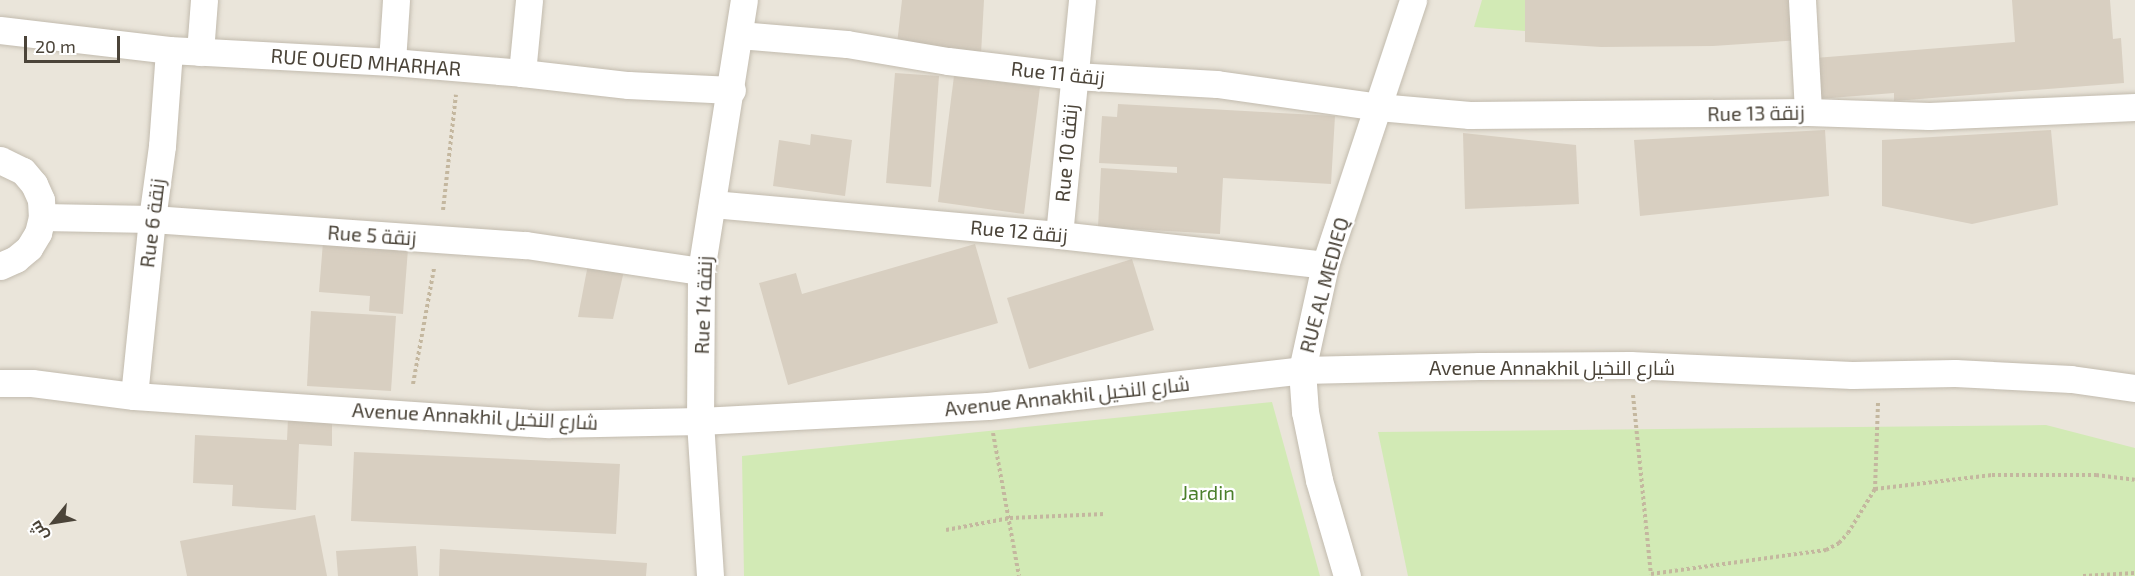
<!DOCTYPE html>
<meta charset="utf-8">
<style>
body{margin:0}
#map{position:relative;width:2135px;height:576px;overflow:hidden;background:#f6f3ec;font-family:"Exo 2",Cairo,sans-serif}
div>[style]{position:absolute}
.residential>*{inset:0;background:#eae5da}
.green>*{inset:0;background:#d2eab5}
.building>*{inset:0;background:#d8cfc1}
.path>*{height:4px;margin-top:-2px;transform-origin:0;background:repeating-linear-gradient(90deg,#c4b79f 0 3px,transparent 0 6px)}
.roads{filter:drop-shadow(0 0 2px #c2bbae) drop-shadow(0 0 2px #c2bbae)}
.street>*{height:27px;margin:-13.5px;padding:0 13.5px;transform-origin:13.5px;border-radius:13.5px;background:#fff}
span{translate:-50% -50%;white-space:nowrap;text-align:center;line-height:1.15;-webkit-text-stroke:4.5px #fff;paint-order:stroke}
.street-label{font-size:20px;color:#4b4439}
.park-label{font-size:20px;color:#4a7f2a}
.north{position:absolute;left:24px;top:492px;width:60px;height:60px;-webkit-text-stroke:4px #fff;paint-order:stroke;rotate:240deg;font-size:16px;font-weight:700;line-height:24px;text-align:center;color:#4b4439}
.north::after{content:'';display:block;margin:auto;width:21px;height:27px;background:#4b4439;clip-path:polygon(50% 0,100% 100%,50% 72%,0 100%)}
.scale{position:absolute;left:24px;top:36px;width:96px;height:27px;box-sizing:border-box;border:3px solid #4b4439;border-top:0;padding-left:8px;font-size:18px;line-height:21px;white-space:nowrap;color:#4b4439;-webkit-text-stroke:4px #fff;paint-order:stroke}
</style>
<div id="map">
<div class="residential">
<i style="clip-path:polygon(0 0,2135px 0,2135px 576px,0 576px)"></i>
</div>
<div class="green">
<i style="clip-path:polygon(1482px 0,1525px 0,1525px 31px,1474px 27px)"></i>
<i style="clip-path:polygon(1272px 402px,1320px 576px,744px 576px,742px 456px)"></i>
<i style="clip-path:polygon(2046px 425px,2135px 448px,2135px 576px,1408px 576px,1378px 432px)"></i>
</div>
<div class="building">
<i style="clip-path:polygon(902px 0,984px 0,981px 54px,897px 44px)"></i>
<i style="clip-path:polygon(1525px 0,1799px 0,1801px 40px,1713px 46px,1601px 47px,1525px 42px)"></i>
<i style="clip-path:polygon(2012px 0,2110px 0,2113px 39px,2121px 38px,2124px 83px,1894px 101px,1894px 93px,1818px 99px,1815px 58px,2015px 42px)"></i>
<i style="clip-path:polygon(895px 73px,939px 76px,931px 187px,886px 183px)"></i>
<i style="clip-path:polygon(954px 76px,1040px 87px,1024px 214px,938px 202px)"></i>
<i style="clip-path:polygon(1118px 104px,1335px 116px,1331px 184px,1223px 178px,1220px 234px,1098px 227px,1101px 168px,1177px 173px,1177px 167px,1099px 163px,1102px 116px,1117px 117px)"></i>
<i style="clip-path:polygon(1825px 130px,1829px 196px,1640px 216px,1634px 140px)"></i>
<i style="clip-path:polygon(2051px 130px,2058px 205px,1972px 224px,1882px 206px,1882px 140px)"></i>
<i style="clip-path:polygon(1463px 133px,1576px 145px,1579px 204px,1465px 209px)"></i>
<i style="clip-path:polygon(811px 134px,852px 140px,845px 196px,773px 186px,779px 140px,810px 145px)"></i>
<i style="clip-path:polygon(323px 242px,408px 249px,403px 314px,369px 311px,370px 296px,319px 292px)"></i>
<i style="clip-path:polygon(975px 244px,998px 323px,788px 385px,759px 283px,796px 273px,802px 294px)"></i>
<i style="clip-path:polygon(589px 259px,626px 262px,613px 319px,578px 317px)"></i>
<i style="clip-path:polygon(1132px 259px,1154px 330px,1029px 369px,1007px 298px)"></i>
<i style="clip-path:polygon(311px 311px,396px 316px,391px 391px,307px 386px)"></i>
<i style="clip-path:polygon(288px 419px,332px 422px,332px 446px,299px 444px,296px 510px,232px 506px,233px 485px,193px 483px,195px 435px,287px 440px)"></i>
<i style="clip-path:polygon(354px 452px,620px 464px,616px 534px,351px 521px)"></i>
<i style="clip-path:polygon(315px 515px,327px 576px,187px 576px,180px 541px)"></i>
<i style="clip-path:polygon(416px 546px,418px 576px,338px 576px,336px 551px)"></i>
<i style="clip-path:polygon(440px 549px,647px 563px,646px 576px,439px 576px)"></i>
</div>
<div class="path">
<i style="left:443px;top:210px;width:116px;rotate:-83.6deg"></i>
<i style="left:413px;top:384px;width:118px;rotate:-79.7deg"></i>
<i style="left:1633px;top:395px;width:180px;rotate:84.3deg"></i>
<i style="left:1651px;top:574px;width:177px;rotate:-7.8deg"></i>
<i style="left:1826px;top:550px;width:15px;rotate:-28deg"></i>
<i style="left:1839px;top:543px;width:13px;rotate:-48deg"></i>
<i style="left:1848px;top:533px;width:52px;rotate:-58.5deg"></i>
<i style="left:1878px;top:403px;width:86px;rotate:92deg"></i>
<i style="left:1875px;top:489px;width:118px;rotate:-6.8deg"></i>
<i style="left:1992px;top:475px;width:104px"></i>
<i style="left:2096px;top:475px;width:39px;rotate:7deg"></i>
<i style="left:993px;top:433px;width:145px;rotate:79.7deg"></i>
<i style="left:946px;top:530px;width:65px;rotate:-10.6deg"></i>
<i style="left:1010px;top:518px;width:95px;rotate:-2.4deg"></i>
<i style="left:2083px;top:576px;width:52px;rotate:-3.3deg"></i>
</div>
<div class="roads">
<div class="street">
<i style="left:1802px;top:0;width:112px;rotate:86.9deg"></i>
<i style="left:0;top:30px;width:170px;rotate:6.7deg"></i>
<i style="left:169px;top:50px;width:223px;rotate:3.1deg"></i>
<i style="left:392px;top:62px;width:130px;rotate:4.8deg"></i>
<i style="left:522px;top:73px;width:107px;rotate:6.5deg"></i>
<i style="left:628px;top:85px;width:104px;rotate:2.8deg"></i>
<i style="left:739px;top:35px;width:108px;rotate:4.8deg"></i>
<i style="left:847px;top:44px;width:102px;rotate:9.6deg"></i>
<i style="left:948px;top:61px;width:127px;rotate:6.8deg"></i>
<i style="left:1074px;top:76px;width:143px;rotate:3.2deg"></i>
<i style="left:1217px;top:84px;width:163px;rotate:8.1deg"></i>
<i style="left:1378px;top:107px;width:92px;rotate:5deg"></i>
<i style="left:1470px;top:115px;width:338px;rotate:-0.5deg"></i>
<i style="left:1808px;top:112px;width:121px;rotate:1.9deg"></i>
<i style="left:1929px;top:116px;width:206px;rotate:-2.5deg"></i>
<i style="left:200px;top:52px;width:52px;rotate:-85.6deg"></i>
<i style="left:392px;top:62px;width:62px;rotate:-86.3deg"></i>
<i style="left:522px;top:73px;width:73px;rotate:-84.5deg"></i>
<i style="left:0;top:160px;width:25px;rotate:26deg"></i>
<i style="left:23px;top:171px;width:17px;rotate:50deg"></i>
<i style="left:34px;top:184px;width:17px;rotate:66deg"></i>
<i style="left:41px;top:200px;width:17px;rotate:87deg"></i>
<i style="left:42px;top:217px;width:16px;rotate:104deg"></i>
<i style="left:38px;top:233px;width:17px;rotate:121deg"></i>
<i style="left:29px;top:248px;width:17px;rotate:140deg"></i>
<i style="left:16px;top:259px;width:17px;rotate:156deg"></i>
<i style="left:712px;top:204px;width:348px;rotate:5.1deg"></i>
<i style="left:1059px;top:235px;width:268px;rotate:6.4deg"></i>
<i style="left:42px;top:217px;width:110px;rotate:1deg"></i>
<i style="left:152px;top:219px;width:375px;rotate:4deg"></i>
<i style="left:526px;top:245px;width:177px;rotate:8.5deg"></i>
<i style="left:1059px;top:235px;width:236px;rotate:-84.4deg"></i>
<i style="left:0;top:383px;width:32px"></i>
<i style="left:32px;top:383px;width:103px;rotate:7.3deg"></i>
<i style="left:134px;top:396px;width:416px;rotate:3.9deg"></i>
<i style="left:549px;top:424px;width:151px;rotate:-1.1deg"></i>
<i style="left:700px;top:421px;width:288px;rotate:-3deg"></i>
<i style="left:988px;top:406px;width:316px;rotate:-6.5deg"></i>
<i style="left:1302px;top:370px;width:178px;rotate:-1.3deg"></i>
<i style="left:1480px;top:366px;width:150px;rotate:-0.4deg"></i>
<i style="left:1630px;top:365px;width:222px;rotate:2.6deg"></i>
<i style="left:1852px;top:375px;width:103px;rotate:-1.1deg"></i>
<i style="left:1955px;top:373px;width:116px;rotate:3deg"></i>
<i style="left:2071px;top:379px;width:65px;rotate:8deg"></i>
<i style="left:134px;top:396px;width:178px;rotate:-84.2deg"></i>
<i style="left:152px;top:219px;width:74px;rotate:-82.2deg"></i>
<i style="left:162px;top:146px;width:96px;rotate:-85.8deg"></i>
<i style="left:710px;top:576px;width:155px;rotate:-93.7deg"></i>
<i style="left:700px;top:421px;width:150px;rotate:-89.6deg"></i>
<i style="left:701px;top:271px;width:274px;rotate:-81deg"></i>
<i style="left:1347px;top:576px;width:100px;rotate:-106.3deg"></i>
<i style="left:1319px;top:480px;width:69px;rotate:-101.6deg"></i>
<i style="left:1305px;top:412px;width:42px;rotate:-94.1deg"></i>
<i style="left:1302px;top:370px;width:107px;rotate:-77.6deg"></i>
<i style="left:1325px;top:265px;width:279px;rotate:-71.6deg"></i>
</div>
</div>
<div class="street-label">
<span style="left:366px;top:62px;rotate:4deg">RUE OUED MHARHAR</span>
<span style="left:1058px;top:73px;rotate:6deg">Rue 11 زنقة</span>
<span style="left:1756px;top:113px;rotate:-1deg">Rue 13 زنقة</span>
<span style="left:1066px;top:153px;rotate:-85deg">Rue 10 زنقة</span>
<span style="left:152px;top:223px;rotate:-83deg">Rue 6 زنقة</span>
<span style="left:1019px;top:231px;rotate:5deg">Rue 12 زنقة</span>
<span style="left:372px;top:235px;rotate:4deg">Rue 5 زنقة</span>
<span style="left:1324px;top:285px;rotate:-75deg">RUE AL MEDIEQ</span>
<span style="left:703px;top:305px;rotate:-88deg">Rue 14 زنقة</span>
<span style="left:1552px;top:367px">Avenue Annakhil شارع النخيل</span>
<span style="left:1067px;top:396px;rotate:-6deg">Avenue Annakhil شارع النخيل</span>
<span style="left:475px;top:416px;rotate:3deg">Avenue Annakhil شارع النخيل</span>
</div>
<div class="park-label">
<span style="left:1208px;top:492px">Jardin</span>
</div>
<div class="north">ش</div>
<div class="scale">20 m</div>
</div>
